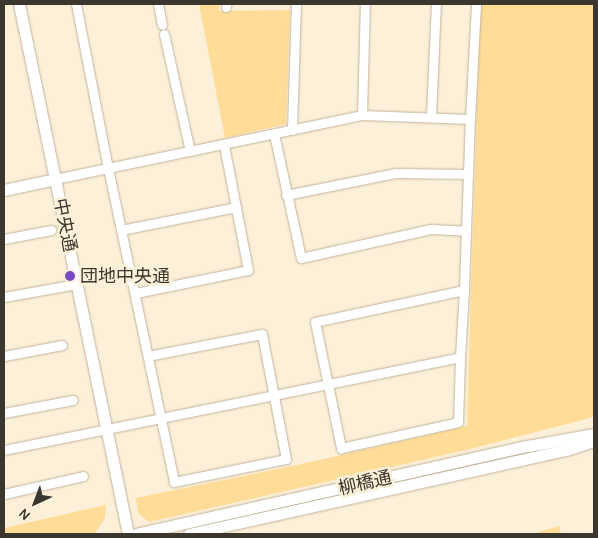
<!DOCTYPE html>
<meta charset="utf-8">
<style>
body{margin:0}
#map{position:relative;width:598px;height:538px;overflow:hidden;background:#fcf0d9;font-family:Karla,"Noto Sans JP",sans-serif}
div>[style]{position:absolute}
.green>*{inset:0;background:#ffdc98}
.roads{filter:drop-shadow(0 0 1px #c0b49e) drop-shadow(0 0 1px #c0b49e)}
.minor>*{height:9px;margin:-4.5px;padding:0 4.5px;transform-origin:4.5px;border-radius:4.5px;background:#fff}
.tertiary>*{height:11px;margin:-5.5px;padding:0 5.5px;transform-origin:5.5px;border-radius:5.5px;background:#fff}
.dots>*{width:14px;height:14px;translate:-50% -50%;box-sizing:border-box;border:2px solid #fcf0d9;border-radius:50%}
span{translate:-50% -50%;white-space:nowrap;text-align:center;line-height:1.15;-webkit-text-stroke:5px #fcf0d9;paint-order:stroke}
.street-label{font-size:18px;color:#3c372e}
.poi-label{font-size:18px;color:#3c372e}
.left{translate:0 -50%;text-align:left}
.frame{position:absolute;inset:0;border:5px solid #3c372e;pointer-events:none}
.north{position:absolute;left:10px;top:478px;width:50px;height:50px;-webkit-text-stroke:4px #fcf0d9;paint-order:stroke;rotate:223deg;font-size:14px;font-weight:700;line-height:20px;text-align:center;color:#3c372e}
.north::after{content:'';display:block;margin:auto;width:18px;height:22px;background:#3c372e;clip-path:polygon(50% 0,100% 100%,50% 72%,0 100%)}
</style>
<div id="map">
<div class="green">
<i style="clip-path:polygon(199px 4px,219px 4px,219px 11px,290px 10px,286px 124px,225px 138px)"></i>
<i style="clip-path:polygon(480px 4px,594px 4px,594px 417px,466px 450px,149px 522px,138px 513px,136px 498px,302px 464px,467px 426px)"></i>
<i style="clip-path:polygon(106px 505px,105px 518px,95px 533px,4px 534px,4px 528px)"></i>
<i style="clip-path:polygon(559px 526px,561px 534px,533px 534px)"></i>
</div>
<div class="roads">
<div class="minor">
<i style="left:76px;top:4px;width:167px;rotate:79deg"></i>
<i style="left:108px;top:168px;width:321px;rotate:78.1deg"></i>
<i style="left:174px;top:482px;width:114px;rotate:-11.6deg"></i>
<i style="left:286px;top:459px;width:127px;rotate:-100.9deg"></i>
<i style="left:262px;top:334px;width:116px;rotate:169.1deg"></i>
<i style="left:158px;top:4px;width:21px;rotate:79deg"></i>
<i style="left:226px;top:7px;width:3px;rotate:-90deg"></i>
<i style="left:164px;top:34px;width:120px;rotate:77.5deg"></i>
<i style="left:362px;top:115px;width:111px;rotate:-88.5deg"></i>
<i style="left:431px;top:117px;width:113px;rotate:-87.5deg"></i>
<i style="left:292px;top:130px;width:126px;rotate:-88.2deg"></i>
<i style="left:274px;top:134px;width:127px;rotate:77.7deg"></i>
<i style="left:301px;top:258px;width:133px;rotate:-12.6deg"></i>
<i style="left:431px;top:229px;width:35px;rotate:3deg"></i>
<i style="left:55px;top:179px;width:314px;rotate:-11.8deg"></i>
<i style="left:362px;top:115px;width:108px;rotate:2.1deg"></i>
<i style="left:286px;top:195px;width:111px;rotate:-11.4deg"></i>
<i style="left:395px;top:173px;width:73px;rotate:0.8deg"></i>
<i style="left:121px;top:230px;width:117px;rotate:-11.3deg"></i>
<i style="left:4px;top:239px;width:48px;rotate:-10.8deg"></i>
<i style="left:464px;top:290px;width:152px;rotate:167.9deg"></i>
<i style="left:315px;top:322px;width:129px;rotate:78.3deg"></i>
<i style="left:341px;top:448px;width:120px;rotate:-12.5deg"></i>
<i style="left:458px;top:422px;width:65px;rotate:-88.2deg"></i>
<i style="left:460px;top:357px;width:67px;rotate:-86.6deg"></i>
<i style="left:464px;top:290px;width:59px;rotate:-88.1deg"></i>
<i style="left:466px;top:231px;width:112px;rotate:-88deg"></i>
<i style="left:470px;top:119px;width:115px;rotate:-87deg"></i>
<i style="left:136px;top:293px;width:114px;rotate:-11.6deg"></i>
<i style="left:248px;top:270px;width:127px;rotate:-100.9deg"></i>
<i style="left:4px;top:297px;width:74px;rotate:-10.1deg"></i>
<i style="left:4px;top:356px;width:59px;rotate:-10.7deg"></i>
<i style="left:4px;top:413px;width:70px;rotate:-10.7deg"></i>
<i style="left:4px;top:450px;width:465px;rotate:-11.5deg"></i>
<i style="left:4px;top:494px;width:81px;rotate:-12.8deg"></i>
</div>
<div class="tertiary">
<i style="left:19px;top:4px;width:541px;rotate:78.38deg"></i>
<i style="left:4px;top:190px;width:52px;rotate:-12.2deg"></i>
<i style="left:136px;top:534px;width:402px;rotate:-12.7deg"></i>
<i style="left:528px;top:446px;width:67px;rotate:-10.3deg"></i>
<i style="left:189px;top:534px;width:386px;rotate:-12.6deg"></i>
<i style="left:566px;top:450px;width:29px;rotate:-18deg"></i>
</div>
</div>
<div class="dots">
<i style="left:70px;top:276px;background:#764ac3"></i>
</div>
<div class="street-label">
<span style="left:65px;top:225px;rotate:79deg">中央通</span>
<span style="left:365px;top:483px;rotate:-13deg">柳橋通</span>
</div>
<div class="poi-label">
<span class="left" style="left:80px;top:276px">団地中央通</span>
</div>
<div class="frame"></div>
<div class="north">N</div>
</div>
